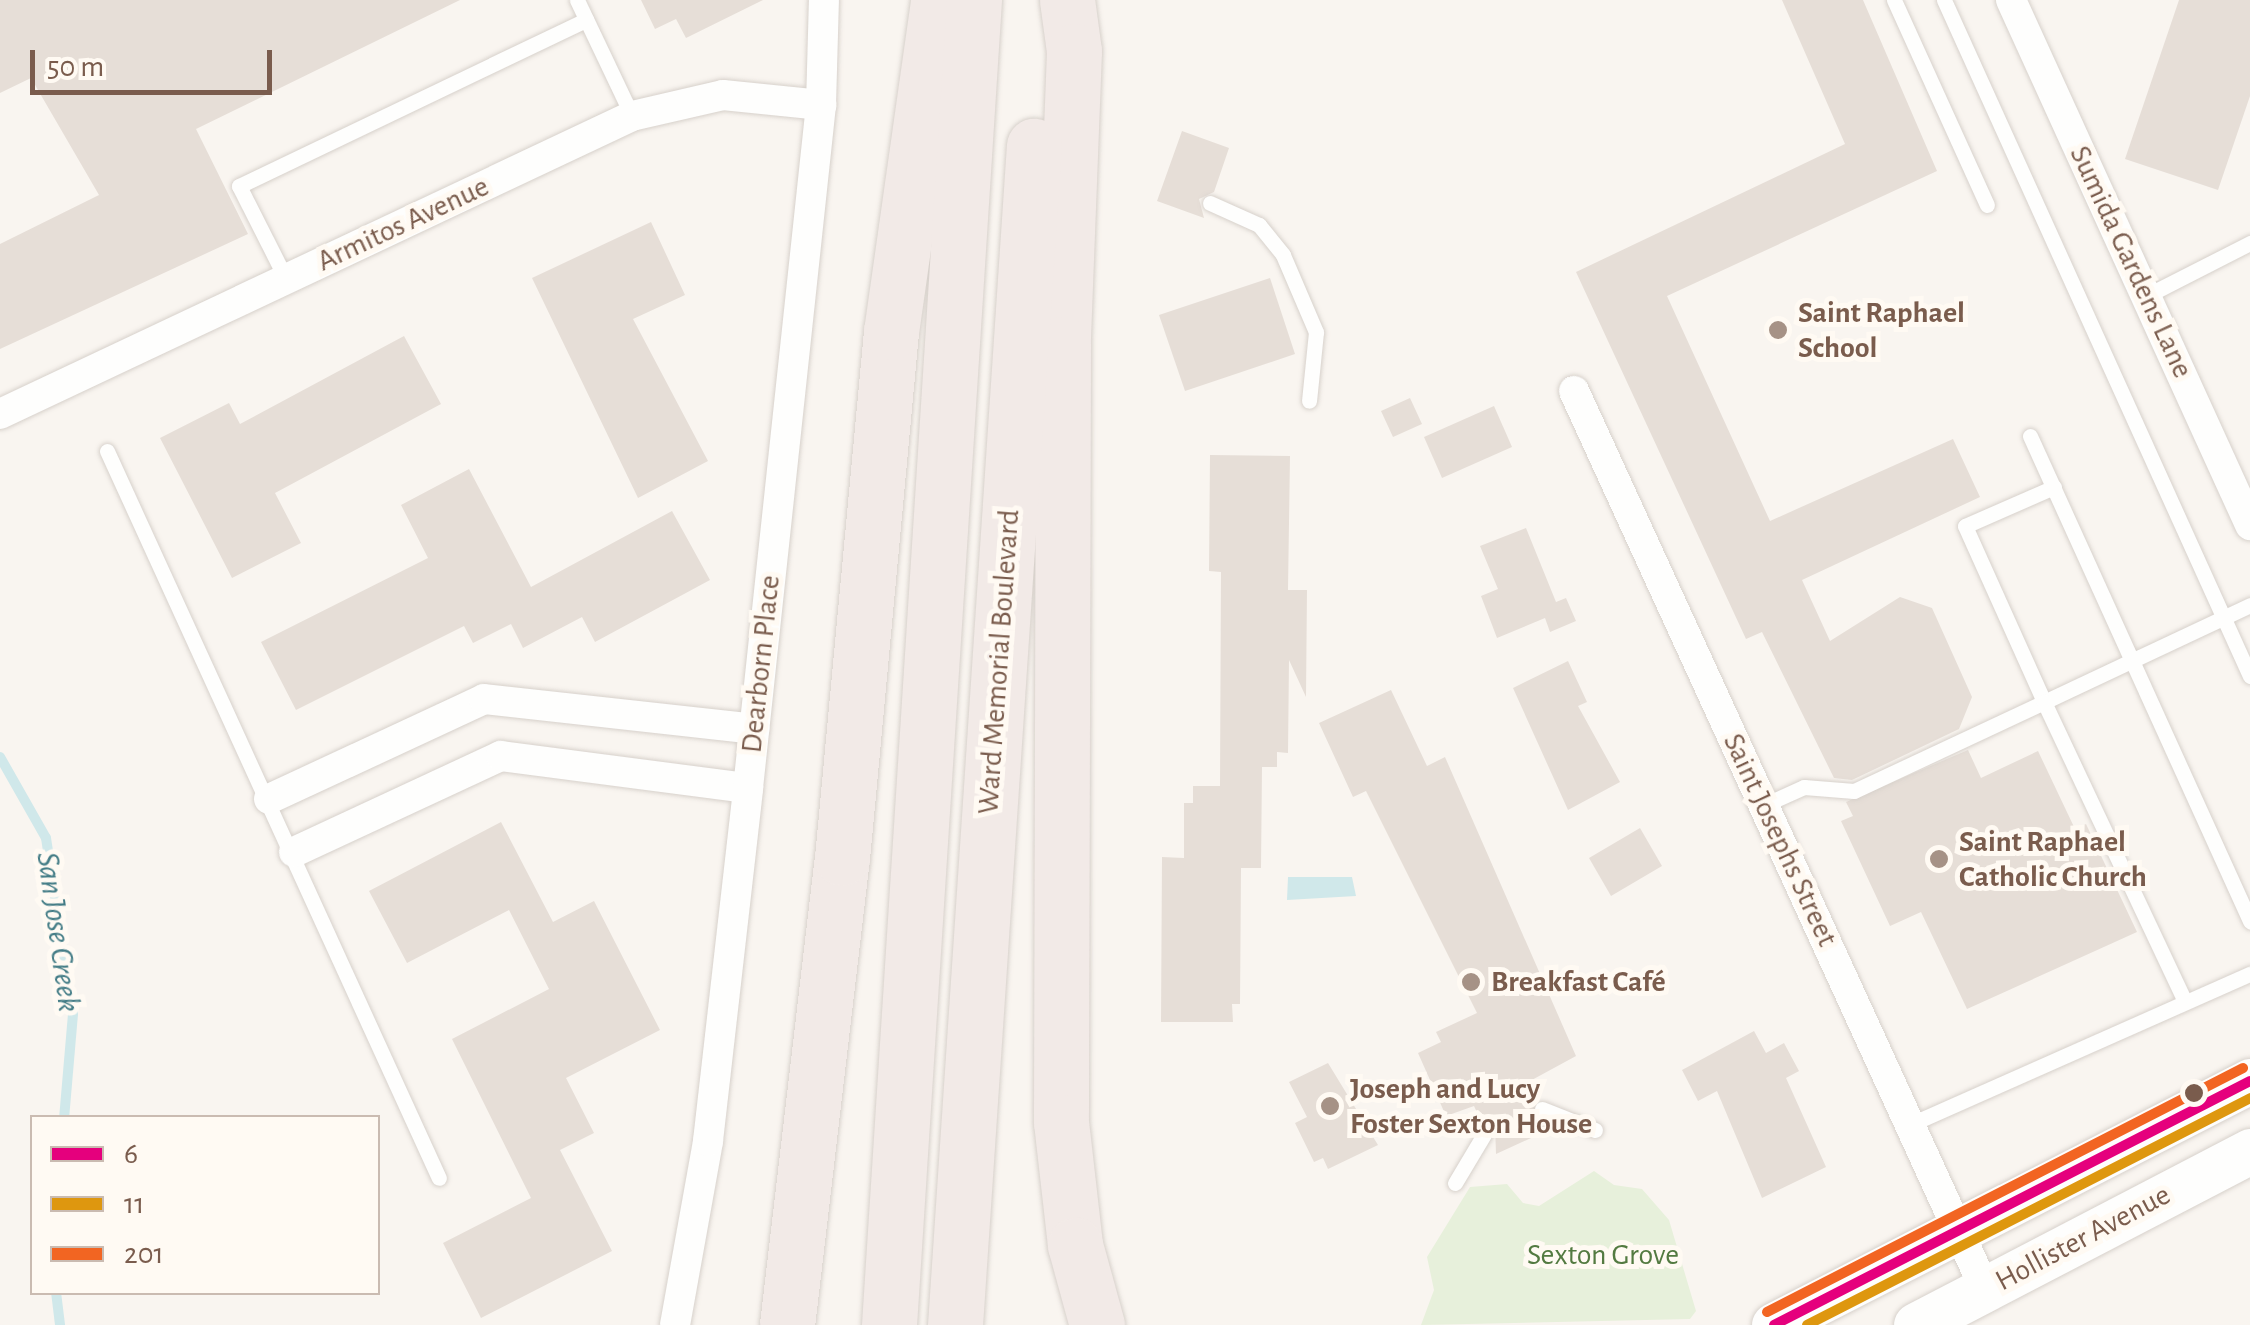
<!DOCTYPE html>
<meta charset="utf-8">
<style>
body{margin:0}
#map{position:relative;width:2250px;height:1325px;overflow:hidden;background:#f9f5f0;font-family:"Alegreya Sans",sans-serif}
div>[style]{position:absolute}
.green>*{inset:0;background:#e7f0db}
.water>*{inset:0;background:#d0e8ea}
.stream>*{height:10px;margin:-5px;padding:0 5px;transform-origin:5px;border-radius:5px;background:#d0e8ea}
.building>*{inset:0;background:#e6ded7}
.roads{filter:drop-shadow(0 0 2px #d7d1cb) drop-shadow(0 0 2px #d7d1cb)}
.lane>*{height:15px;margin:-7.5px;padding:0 7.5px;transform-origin:7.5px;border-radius:7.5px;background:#fefefd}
.street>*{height:30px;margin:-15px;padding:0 15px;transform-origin:15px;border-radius:15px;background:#fefefd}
.secondary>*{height:45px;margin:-22.5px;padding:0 22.5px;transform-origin:22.5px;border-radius:22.5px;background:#fefefd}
.highway>*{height:55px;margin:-27.5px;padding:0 27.5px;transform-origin:27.5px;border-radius:27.5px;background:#f2eae7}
.bus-1>*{height:10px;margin:-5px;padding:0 5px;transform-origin:5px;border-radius:5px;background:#e5007d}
.bus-2>*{height:10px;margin:-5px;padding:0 5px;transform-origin:5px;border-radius:5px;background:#de970f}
.bus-3>*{height:10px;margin:-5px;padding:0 5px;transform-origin:5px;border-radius:5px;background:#f26522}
.dots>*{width:28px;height:28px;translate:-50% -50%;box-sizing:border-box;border:5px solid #fffaf3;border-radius:50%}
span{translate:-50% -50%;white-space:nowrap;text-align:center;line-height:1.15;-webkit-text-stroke:10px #fffaf3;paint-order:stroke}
.street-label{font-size:30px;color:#7a5c4d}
.poi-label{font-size:30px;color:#7a5c4d;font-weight:700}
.left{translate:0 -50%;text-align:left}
.park-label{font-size:30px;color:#537a41}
.water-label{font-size:32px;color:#437c86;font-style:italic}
.legend{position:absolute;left:30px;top:1115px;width:350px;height:180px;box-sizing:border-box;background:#fffaf3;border:2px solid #cabbb1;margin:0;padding:12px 18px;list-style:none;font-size:30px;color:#7a5c4d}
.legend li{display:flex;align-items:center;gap:20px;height:50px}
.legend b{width:50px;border:2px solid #cabbb1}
.scale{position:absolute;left:30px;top:50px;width:242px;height:45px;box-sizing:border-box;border:5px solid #7a5c4d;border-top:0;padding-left:12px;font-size:30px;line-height:35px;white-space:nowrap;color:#7a5c4d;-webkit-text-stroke:8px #fffaf3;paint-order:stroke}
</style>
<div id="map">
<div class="green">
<i style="clip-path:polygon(1594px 1171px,1614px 1185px,1642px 1189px,1669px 1220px,1696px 1311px,1690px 1319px,1421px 1325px,1434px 1290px,1427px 1257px,1470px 1187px,1507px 1184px,1523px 1203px,1539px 1206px)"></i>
</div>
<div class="water">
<i style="clip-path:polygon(1288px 877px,1352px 877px,1356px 896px,1287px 900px)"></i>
</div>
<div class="stream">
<i style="left:0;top:757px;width:93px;rotate:60.4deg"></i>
<i style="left:46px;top:838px;width:178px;rotate:81.3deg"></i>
<i style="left:73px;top:1014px;width:104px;rotate:94.9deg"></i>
<i style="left:56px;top:1292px;width:33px;rotate:83deg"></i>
</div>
<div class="building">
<i style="clip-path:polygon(0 0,460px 0,196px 129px,248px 234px,0 349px,0 244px,99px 195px,31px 78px,0 93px)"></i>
<i style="clip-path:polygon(641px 0,763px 0,686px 38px,676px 19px,655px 29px)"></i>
<i style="clip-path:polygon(1782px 0,1863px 0,1937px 171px,1667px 296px,1770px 521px,1953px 439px,1980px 497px,1802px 580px,1830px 641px,1900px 597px,1932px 608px,1972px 697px,1959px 729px,1852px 780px,1834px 778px,1762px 632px,1746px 639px,1576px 272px,1845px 144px)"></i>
<i style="clip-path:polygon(2179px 0,2250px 0,2250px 96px,2218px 190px,2125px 159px)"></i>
<i style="clip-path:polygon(1182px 131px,1229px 148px,1214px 192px,1199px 199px,1204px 218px,1157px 201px)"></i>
<i style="clip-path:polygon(651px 222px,685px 295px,633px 319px,708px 461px,638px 498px,532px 278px)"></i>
<i style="clip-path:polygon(1270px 278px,1295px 354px,1185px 391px,1159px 315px)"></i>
<i style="clip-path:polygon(404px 336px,441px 404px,275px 493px,301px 543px,232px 578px,160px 438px,229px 403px,240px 424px)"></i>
<i style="clip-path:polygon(1410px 398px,1422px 424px,1393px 437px,1381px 411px)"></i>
<i style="clip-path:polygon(1494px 406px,1512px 447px,1442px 478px,1424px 437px)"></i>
<i style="clip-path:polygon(1210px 455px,1290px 456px,1288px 590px,1307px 590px,1306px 697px,1289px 660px,1288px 753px,1277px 752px,1277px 767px,1262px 767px,1261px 868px,1241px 868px,1240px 1004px,1232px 1004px,1233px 1022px,1161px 1022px,1162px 857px,1184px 858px,1184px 803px,1193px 803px,1193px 786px,1220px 786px,1221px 572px,1209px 571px)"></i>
<i style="clip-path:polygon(469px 469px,531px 587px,672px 511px,710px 580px,595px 642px,582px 617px,523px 648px,511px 624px,473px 643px,464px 626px,296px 710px,261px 642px,428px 558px,401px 505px)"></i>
<i style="clip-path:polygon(1526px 528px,1556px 602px,1566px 598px,1576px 621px,1550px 632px,1545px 618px,1497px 638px,1481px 596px,1498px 589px,1480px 546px)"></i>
<i style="clip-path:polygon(1568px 661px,1587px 702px,1578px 706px,1620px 782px,1568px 810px,1513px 688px)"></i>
<i style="clip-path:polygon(1391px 690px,1427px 766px,1445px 757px,1576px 1056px,1530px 1081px,1538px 1099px,1533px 1115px,1551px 1129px,1496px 1154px,1495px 1125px,1481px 1121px,1474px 1106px,1446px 1116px,1418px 1053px,1441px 1042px,1436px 1032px,1477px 1013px,1366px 791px,1353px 797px,1319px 723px)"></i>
<i style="clip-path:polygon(1968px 750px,1981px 778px,2038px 751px,2075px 829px,2086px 824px,2137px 932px,1967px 1009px,1921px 912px,1890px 926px,1841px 821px,1853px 816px,1846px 802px)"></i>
<i style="clip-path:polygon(501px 822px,553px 922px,594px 901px,660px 1030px,566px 1078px,594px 1133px,560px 1150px,612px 1251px,481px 1318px,443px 1243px,531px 1198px,452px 1039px,549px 989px,509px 910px,407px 963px,369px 891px)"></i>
<i style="clip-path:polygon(1640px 828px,1662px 866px,1611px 896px,1589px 858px)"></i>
<i style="clip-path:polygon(1754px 1031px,1766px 1053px,1784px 1043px,1799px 1071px,1786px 1078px,1826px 1167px,1762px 1198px,1717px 1091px,1698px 1101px,1682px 1070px)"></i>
<i style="clip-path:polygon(1328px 1063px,1378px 1145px,1328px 1169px,1323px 1158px,1314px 1162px,1295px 1123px,1307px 1117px,1289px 1082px)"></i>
</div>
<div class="roads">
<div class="lane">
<i style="left:577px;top:0;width:128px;rotate:64.6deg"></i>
<i style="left:1894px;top:0;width:225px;rotate:65.6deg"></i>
<i style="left:1944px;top:0;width:742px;rotate:65.65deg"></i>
<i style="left:1210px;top:203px;width:54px;rotate:24.2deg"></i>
<i style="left:1259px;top:225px;width:38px;rotate:51deg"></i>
<i style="left:1283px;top:255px;width:84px;rotate:66.8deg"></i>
<i style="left:1316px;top:332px;width:69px;rotate:95.8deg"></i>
<i style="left:286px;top:279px;width:104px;rotate:-116.8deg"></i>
<i style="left:239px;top:186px;width:385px;rotate:-25.6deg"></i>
<i style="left:2146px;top:296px;width:117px;rotate:-27deg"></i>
<i style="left:2030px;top:436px;width:533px;rotate:65.6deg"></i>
<i style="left:107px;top:451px;width:799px;rotate:65.46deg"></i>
<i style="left:2054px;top:487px;width:97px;rotate:156.3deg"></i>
<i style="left:1965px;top:526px;width:193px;rotate:65.8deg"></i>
<i style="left:2044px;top:702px;width:228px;rotate:-25.2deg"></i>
<i style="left:1764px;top:805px;width:44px;rotate:-24.2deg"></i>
<i style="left:1804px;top:787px;width:50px;rotate:4.6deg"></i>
<i style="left:1854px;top:791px;width:210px;rotate:-25.1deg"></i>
<i style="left:2044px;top:702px;width:327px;rotate:64.8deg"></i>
<i style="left:1542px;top:1109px;width:57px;rotate:21.6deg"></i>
<i style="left:1911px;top:1124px;width:371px;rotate:-23.9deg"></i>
<i style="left:1455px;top:1183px;width:61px;rotate:-59.2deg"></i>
</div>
<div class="street">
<i style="left:2011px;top:0;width:577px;rotate:65.52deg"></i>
<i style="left:1574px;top:391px;width:988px;rotate:65.41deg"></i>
<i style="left:0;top:414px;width:699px;rotate:-25.24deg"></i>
<i style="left:632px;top:116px;width:93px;rotate:-13deg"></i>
<i style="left:723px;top:95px;width:99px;rotate:5.8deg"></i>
<i style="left:269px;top:799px;width:237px;rotate:-24.9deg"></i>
<i style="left:484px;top:699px;width:272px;rotate:6.3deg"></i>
<i style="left:294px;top:852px;width:228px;rotate:-24.9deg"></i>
<i style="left:501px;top:756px;width:249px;rotate:7.4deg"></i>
<i style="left:675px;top:1325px;width:187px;rotate:-79.8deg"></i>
<i style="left:708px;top:1141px;width:355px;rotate:-83.5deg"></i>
<i style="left:748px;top:788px;width:687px;rotate:-83.9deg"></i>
<i style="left:821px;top:105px;width:105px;rotate:-88.4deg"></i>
</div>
<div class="secondary">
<i style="left:1774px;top:1325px;width:535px;rotate:-27.14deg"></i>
<i style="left:1916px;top:1325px;width:377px;rotate:-27.5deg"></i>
</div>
<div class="highway">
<i style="left:1067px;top:0;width:51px;rotate:82.2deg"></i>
<i style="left:1074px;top:51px;width:293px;rotate:92.2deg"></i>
<i style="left:1063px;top:344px;width:778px;rotate:90.15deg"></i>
<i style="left:1061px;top:1122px;width:124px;rotate:83.5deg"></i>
<i style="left:1075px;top:1245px;width:83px;rotate:74.6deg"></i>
<i style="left:787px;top:1325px;width:470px;rotate:-83.3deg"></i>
<i style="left:842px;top:858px;width:528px;rotate:-84.68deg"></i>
<i style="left:891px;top:332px;width:335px;rotate:-81.9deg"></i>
<i style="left:889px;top:1325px;width:1328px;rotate:-86.33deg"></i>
<i style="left:955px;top:1325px;width:1182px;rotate:-86.17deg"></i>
</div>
</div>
<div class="bus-1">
<i style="left:1774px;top:1325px;width:535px;rotate:-27.14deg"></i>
</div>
<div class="bus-2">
<i style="left:1807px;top:1325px;width:498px;rotate:-27.1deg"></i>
</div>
<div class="bus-3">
<i style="left:1767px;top:1312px;width:535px;rotate:-27.14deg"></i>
</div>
<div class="dots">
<i style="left:1778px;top:330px;background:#a69286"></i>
<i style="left:1939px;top:859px;background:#a69286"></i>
<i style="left:1471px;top:982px;background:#a69286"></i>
<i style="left:2194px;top:1093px;background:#7a5c4d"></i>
<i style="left:1330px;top:1106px;background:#a69286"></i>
</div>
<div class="street-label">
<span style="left:403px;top:224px;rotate:-25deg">Armitos Avenue</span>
<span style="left:2131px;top:262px;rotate:65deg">Sumida Gardens Lane</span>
<span style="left:999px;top:662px;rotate:-86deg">Ward Memorial Boulevard</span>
<span style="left:761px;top:664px;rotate:-84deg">Dearborn Place</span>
<span style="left:1780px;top:840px;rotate:65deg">Saint Josephs Street</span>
<span style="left:2083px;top:1238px;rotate:-28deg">Hollister Avenue</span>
</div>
<div class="poi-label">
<span class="left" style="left:1798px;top:330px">Saint Raphael<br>School</span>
<span class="left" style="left:1959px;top:859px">Saint Raphael<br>Catholic Church</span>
<span class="left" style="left:1491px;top:982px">Breakfast Café</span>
<span class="left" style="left:1350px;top:1106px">Joseph and Lucy<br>Foster Sexton House</span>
</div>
<div class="park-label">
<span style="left:1603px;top:1255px">Sexton Grove</span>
</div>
<div class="water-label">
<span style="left:58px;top:932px;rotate:82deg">San Jose Creek</span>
</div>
<ul class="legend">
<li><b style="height:12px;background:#e5007d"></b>6</li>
<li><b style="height:12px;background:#de970f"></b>11</li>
<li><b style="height:12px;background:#f26522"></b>201</li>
</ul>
<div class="scale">50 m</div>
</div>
